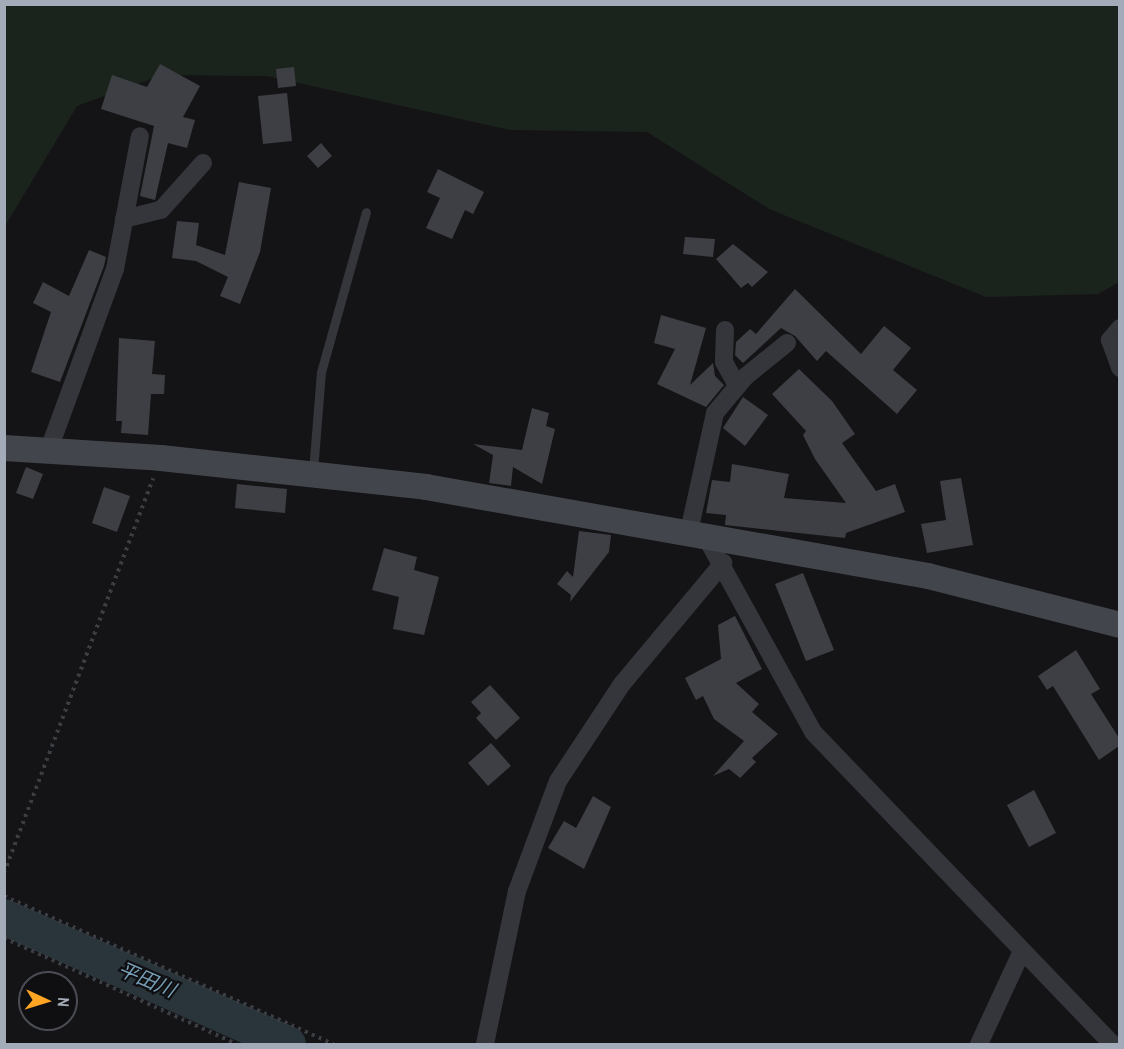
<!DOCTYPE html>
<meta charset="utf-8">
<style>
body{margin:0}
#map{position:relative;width:1124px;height:1049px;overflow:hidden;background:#141416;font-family:"Archivo Narrow","Noto Sans JP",sans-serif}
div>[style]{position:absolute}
.green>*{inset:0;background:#1b241c}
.river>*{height:36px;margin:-18px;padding:0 18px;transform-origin:18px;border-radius:18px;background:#29343b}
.building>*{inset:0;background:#3e3f44}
.path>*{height:4px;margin-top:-2px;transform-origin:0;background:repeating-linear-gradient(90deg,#3a3d42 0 3px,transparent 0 7.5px)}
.lane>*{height:9px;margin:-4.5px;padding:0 4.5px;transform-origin:4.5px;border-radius:4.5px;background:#34363b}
.street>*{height:18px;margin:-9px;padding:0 9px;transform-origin:9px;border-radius:9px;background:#34363b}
.secondary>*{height:26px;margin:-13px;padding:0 13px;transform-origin:13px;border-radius:13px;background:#42454b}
span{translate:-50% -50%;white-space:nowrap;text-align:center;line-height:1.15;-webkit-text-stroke:4.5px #0f0f11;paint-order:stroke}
.water-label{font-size:20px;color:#779eb6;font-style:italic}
.frame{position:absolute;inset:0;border:6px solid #a4abb8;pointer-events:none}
.north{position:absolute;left:18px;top:971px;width:60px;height:60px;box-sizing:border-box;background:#0f0f11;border:2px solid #4b4d54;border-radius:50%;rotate:94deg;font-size:16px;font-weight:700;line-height:24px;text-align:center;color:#a4abb8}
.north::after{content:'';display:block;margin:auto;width:21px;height:27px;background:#ffa423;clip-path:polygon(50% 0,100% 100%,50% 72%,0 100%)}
</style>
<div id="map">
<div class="green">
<i style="clip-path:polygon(5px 5px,1119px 5px,1119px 282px,1098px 294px,986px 297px,769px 209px,647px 132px,510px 130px,267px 76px,162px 75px,77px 106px,5px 226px)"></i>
</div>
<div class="river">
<i style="left:4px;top:917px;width:311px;rotate:24.1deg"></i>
</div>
<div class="building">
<i style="clip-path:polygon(160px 64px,200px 86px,183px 117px,195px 120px,187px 148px,168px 143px,155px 200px,140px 196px,154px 126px,101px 109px,112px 75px,147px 87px)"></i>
<i style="clip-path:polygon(294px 67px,296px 86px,278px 88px,276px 69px)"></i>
<i style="clip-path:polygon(287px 93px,292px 141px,263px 144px,258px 96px)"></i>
<i style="clip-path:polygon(321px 143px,332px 156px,318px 168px,307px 156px)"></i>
<i style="clip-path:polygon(438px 169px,484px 192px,473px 214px,465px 210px,452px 239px,426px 228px,440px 198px,427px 192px)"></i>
<i style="clip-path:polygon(239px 182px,271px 188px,260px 252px,240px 304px,220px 296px,228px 277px,196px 261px,172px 258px,177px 221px,199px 223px,196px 245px,225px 255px)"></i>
<i style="clip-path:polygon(685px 237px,715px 239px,713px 257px,683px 254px)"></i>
<i style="clip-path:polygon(733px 244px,768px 272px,752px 287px,748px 283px,741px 288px,716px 259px)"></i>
<i style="clip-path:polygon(89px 250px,106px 257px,104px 266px,60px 382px,31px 372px,51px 312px,33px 303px,43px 282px,69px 296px)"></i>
<i style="clip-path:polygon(795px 289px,861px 354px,884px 326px,911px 348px,893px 370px,917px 390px,897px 414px,826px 351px,817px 361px,795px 336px,781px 328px,743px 363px,735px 355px,736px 342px,750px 329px,756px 334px)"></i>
<i style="clip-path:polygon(661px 315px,706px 328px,690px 385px,713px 363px,715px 376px,724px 385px,706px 407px,657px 384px,675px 349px,654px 343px)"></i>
<i style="clip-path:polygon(119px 338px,155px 341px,152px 374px,165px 375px,164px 394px,151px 394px,148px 435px,121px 433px,122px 421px,116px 421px)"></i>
<i style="clip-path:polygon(799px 369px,832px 401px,855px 434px,842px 443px,876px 491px,895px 484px,905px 512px,846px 533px,845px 538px,725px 525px,726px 515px,706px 513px,712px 480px,730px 482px,732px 464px,789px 474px,784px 498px,846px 503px,815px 459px,803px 435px,806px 431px,772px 394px)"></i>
<i style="clip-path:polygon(743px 397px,768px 415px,745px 446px,723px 428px)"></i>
<i style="clip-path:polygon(532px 408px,549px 413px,546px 426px,555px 429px,542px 484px,513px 467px,511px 486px,489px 483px,493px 455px,473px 444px,522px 450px)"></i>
<i style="clip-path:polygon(26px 467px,43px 474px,33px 499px,16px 493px)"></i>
<i style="clip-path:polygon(961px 478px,973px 545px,927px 553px,921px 524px,946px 520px,940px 481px)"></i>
<i style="clip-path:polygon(237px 484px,287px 489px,285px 513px,235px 508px)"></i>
<i style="clip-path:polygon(104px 487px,130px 496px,117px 532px,92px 523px)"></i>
<i style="clip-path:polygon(579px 531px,611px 535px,609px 552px,570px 602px,571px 595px,557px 584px,567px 571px,573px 577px)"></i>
<i style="clip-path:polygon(384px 548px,417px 557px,414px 570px,439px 577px,424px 635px,393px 629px,399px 597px,372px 590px)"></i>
<i style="clip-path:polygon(803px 573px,834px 650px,806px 661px,775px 584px)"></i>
<i style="clip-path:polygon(735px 616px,762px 669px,736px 683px,759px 704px,752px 712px,778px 734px,752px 758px,756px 762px,740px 778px,729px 769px,713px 776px,744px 741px,714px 719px,703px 696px,696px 700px,685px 678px,721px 659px,718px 625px)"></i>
<i style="clip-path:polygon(1076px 650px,1100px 689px,1091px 694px,1119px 738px,1119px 746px,1099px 760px,1053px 686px,1047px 690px,1038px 676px)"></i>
<i style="clip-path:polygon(490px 685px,520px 718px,496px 740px,476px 718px,481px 713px,471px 702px)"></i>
<i style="clip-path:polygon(491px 743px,511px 766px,488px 786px,468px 763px)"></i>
<i style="clip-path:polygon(1034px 790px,1056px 833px,1029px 847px,1007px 805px)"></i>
<i style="clip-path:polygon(593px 796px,611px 807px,584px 869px,548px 848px,564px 821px,576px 828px)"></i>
</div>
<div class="path">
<i style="left:4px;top:873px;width:422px;rotate:-69.3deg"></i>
<i style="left:4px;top:896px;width:361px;rotate:24.2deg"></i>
<i style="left:4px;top:938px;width:256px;rotate:24.5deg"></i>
</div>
<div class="lane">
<i style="left:313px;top:471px;width:99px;rotate:-85.4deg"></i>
<i style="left:321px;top:372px;width:166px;rotate:-74.3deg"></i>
</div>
<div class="street">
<i style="left:124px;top:219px;width:38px;rotate:-14deg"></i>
<i style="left:161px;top:210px;width:63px;rotate:-48.2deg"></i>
<i style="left:1120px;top:328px;width:16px;rotate:130deg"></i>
<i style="left:1110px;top:340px;width:30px;rotate:70deg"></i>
<i style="left:725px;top:330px;width:32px;rotate:92deg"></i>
<i style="left:724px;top:362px;width:26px;rotate:61deg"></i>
<i style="left:48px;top:452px;width:195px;rotate:-69.9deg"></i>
<i style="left:115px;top:269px;width:135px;rotate:-79.4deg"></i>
<i style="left:688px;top:536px;width:126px;rotate:-77.6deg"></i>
<i style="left:715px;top:413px;width:47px;rotate:-50.2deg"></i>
<i style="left:745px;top:377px;width:54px;rotate:-39deg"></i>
<i style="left:707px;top:539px;width:220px;rotate:61.2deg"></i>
<i style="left:813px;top:732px;width:432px;rotate:46.2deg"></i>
<i style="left:485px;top:1044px;width:156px;rotate:-78.2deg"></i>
<i style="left:517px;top:891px;width:117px;rotate:-69.6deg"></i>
<i style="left:558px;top:781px;width:116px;rotate:-56.6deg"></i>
<i style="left:622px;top:684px;width:158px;rotate:-50.1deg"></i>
<i style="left:979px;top:1044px;width:102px;rotate:-65.2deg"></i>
</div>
<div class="secondary">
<i style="left:4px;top:448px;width:157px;rotate:3.6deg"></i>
<i style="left:161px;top:458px;width:267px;rotate:6.2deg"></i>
<i style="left:426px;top:487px;width:510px;rotate:10.05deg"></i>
<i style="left:928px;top:576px;width:198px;rotate:14.3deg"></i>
</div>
<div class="water-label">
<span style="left:147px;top:979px;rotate:23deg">平田川</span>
</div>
<div class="frame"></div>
<div class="north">N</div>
</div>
